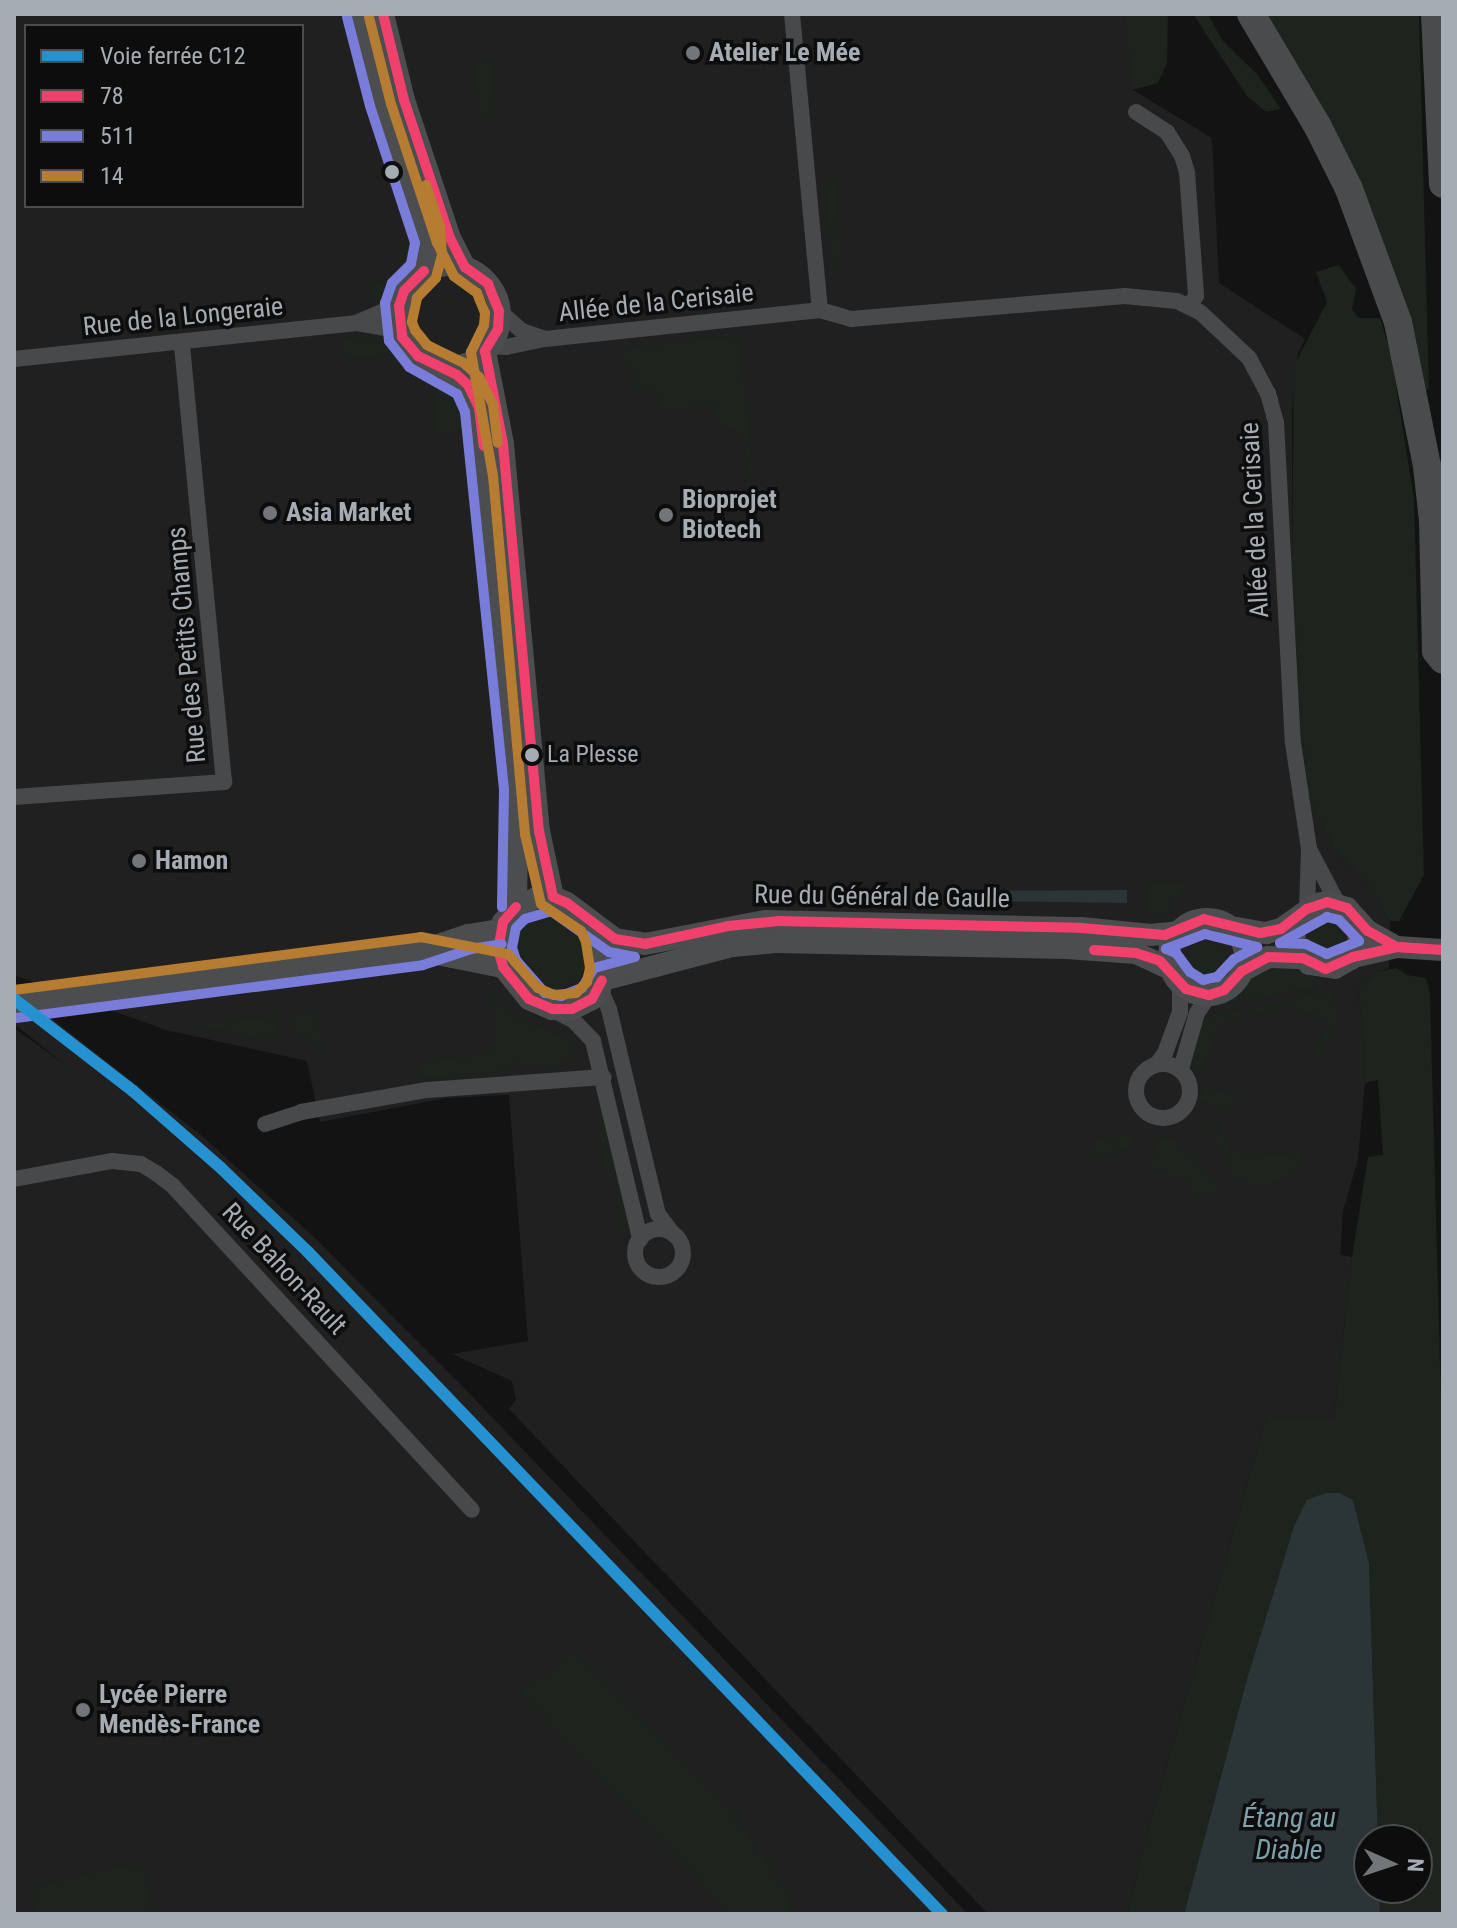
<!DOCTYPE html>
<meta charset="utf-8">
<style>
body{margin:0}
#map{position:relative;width:1457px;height:1928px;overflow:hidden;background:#131313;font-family:"Roboto Condensed",sans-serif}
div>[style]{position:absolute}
.built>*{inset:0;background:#202021}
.green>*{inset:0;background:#1d231d}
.round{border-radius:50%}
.water>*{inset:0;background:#2b3437}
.street>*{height:16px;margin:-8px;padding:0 8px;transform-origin:8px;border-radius:8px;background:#47494b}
.street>.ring{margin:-8px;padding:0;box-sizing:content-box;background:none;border:16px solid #47494b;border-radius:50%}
.secondary>*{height:22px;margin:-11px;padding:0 11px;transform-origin:11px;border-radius:11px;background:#4b4d4f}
.secondary>.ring{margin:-11px;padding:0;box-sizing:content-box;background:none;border:22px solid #4b4d4f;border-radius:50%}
.highway>*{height:28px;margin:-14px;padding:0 14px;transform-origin:14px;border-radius:14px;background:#494b4d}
.bus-1>*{height:10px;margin:-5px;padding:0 5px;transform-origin:5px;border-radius:5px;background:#f2406d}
.bus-2>*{height:10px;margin:-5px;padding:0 5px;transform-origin:5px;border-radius:5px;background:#7a7cda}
.bus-3>*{height:10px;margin:-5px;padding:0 5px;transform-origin:5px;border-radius:5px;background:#b67c31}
.rail-1>*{height:12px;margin:-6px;padding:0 6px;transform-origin:6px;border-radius:6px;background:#2691d0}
.dots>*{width:22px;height:22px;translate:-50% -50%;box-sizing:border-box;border:4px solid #0d0d0e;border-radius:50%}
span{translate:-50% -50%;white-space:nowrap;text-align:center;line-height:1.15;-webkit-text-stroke:7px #0d0d0e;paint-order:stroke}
.bus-label{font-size:24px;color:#a5acb3}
.left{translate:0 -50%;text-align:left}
.poi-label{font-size:26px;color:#a5acb3;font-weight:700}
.street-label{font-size:26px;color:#a5acb3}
.water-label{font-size:28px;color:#7ea1ac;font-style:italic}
.frame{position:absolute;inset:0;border:16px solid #a5acb3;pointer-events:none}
.legend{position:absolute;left:24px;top:24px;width:280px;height:184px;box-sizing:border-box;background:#0d0d0e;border:2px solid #4a4d50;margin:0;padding:10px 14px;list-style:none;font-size:24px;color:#a5acb3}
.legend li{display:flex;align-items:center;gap:16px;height:40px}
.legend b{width:40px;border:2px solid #4a4d50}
.north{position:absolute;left:1353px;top:1824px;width:80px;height:80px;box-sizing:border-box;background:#0d0d0e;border:2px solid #4a4d50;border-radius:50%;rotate:93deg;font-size:22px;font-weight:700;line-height:32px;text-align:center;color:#a5acb3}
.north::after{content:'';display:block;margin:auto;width:28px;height:36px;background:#72767b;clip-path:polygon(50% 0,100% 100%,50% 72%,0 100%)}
</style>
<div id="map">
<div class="built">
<i style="clip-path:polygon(evenodd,14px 14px,1125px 14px,1133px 90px,1212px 138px,1219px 283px,1305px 339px,1298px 353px,1292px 412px,1292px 565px,1310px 801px,1334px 848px,1371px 890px,1390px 921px,1389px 968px,1378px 971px,1358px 989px,1364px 1034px,1365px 1083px,1358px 1159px,1343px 1211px,1340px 1255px,1352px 1257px,1334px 1421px,1266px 1418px,1143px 1848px,1128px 1914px,988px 1914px,509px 1409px,516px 1400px,512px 1381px,452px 1354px,528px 1341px,509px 1095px,447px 1098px,320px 1122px,307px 1061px,166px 1030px,14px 975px,14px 14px,26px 26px,302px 26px,302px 206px,26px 206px,26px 26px)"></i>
<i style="clip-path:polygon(14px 989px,201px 1135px,315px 1238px,465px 1389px,968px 1914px,14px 1914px,14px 1028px,67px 1066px,14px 1024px)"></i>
</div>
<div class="green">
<i style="clip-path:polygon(1125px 14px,1168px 14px,1167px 63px,1158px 83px,1132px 90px)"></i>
<i style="clip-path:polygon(1193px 14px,1208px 14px,1222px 40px,1258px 75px,1281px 109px,1266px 112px,1247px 96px)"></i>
<i style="clip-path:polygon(1264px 14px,1419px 14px,1429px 389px,1425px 390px)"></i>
<i style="clip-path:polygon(490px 57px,496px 113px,480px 115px,474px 59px)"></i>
<i style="clip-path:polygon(835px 176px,842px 270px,833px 270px,825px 181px)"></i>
<i style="clip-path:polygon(415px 243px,408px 263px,395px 281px,379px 299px,370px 303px,369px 284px,387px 283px,399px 267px,398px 245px)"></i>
<i style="clip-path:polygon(1339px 265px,1356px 289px,1352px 309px,1358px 318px,1380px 318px,1391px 355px,1414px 499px,1424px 875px,1399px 921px,1390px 921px,1371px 890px,1334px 848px,1310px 801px,1306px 774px,1292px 565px,1294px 366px,1327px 302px,1316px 272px)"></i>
<i style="clip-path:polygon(372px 336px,390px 340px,410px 362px,453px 386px,464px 403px,470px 430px,437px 434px,432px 382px,422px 383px,414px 369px,392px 367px,391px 355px,345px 359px,343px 340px)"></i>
<i style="clip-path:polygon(739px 336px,755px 495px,751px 495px,745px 444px,734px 429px,715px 421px,713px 406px,658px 410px,656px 390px,634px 391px,632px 366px,625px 364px,623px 351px,640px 346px)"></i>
<i style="clip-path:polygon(1146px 884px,1193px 884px,1184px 889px,1166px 914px,1148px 914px)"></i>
<i style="clip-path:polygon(548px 914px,569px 923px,582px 938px,587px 956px,580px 979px,559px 990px,544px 989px,532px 980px,516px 952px,521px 925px,530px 917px)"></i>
<i class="round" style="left:1308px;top:917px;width:36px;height:36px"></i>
<i class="round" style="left:1188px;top:937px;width:38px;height:38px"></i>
<i style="clip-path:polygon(1296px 964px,1328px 984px,1209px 1008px,1236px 993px,1261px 969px)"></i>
<i style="clip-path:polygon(1397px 968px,1407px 975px,1426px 978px,1430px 994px,1443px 1476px,1443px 1914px,1380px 1914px,1379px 1888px,1417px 1888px,1417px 1840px,1378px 1840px,1369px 1563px,1353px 1500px,1340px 1493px,1325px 1493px,1308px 1500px,1294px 1526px,1247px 1679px,1184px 1914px,1128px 1914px,1143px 1848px,1266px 1418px,1334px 1420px,1352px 1257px,1368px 1157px,1383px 1155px,1378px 1080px,1365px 1083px,1364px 1034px,1358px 989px,1378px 971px)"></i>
<i style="clip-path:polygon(490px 990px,515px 1017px,569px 1040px,572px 1055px,555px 1067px,511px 1063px,508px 1071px,422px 1078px,419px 1063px,477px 1055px,494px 1047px,495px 1014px,484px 994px)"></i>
<i style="clip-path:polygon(1333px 990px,1338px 1017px,1317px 1066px,1315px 1047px,1329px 1027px,1311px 1013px,1287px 1006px,1231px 1020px,1218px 1029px,1202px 1069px,1191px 1066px,1203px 1018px)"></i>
<i style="clip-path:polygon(318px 1012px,324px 1066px,318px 1048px,290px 1026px,297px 1016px)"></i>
<i style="clip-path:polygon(277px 1017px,277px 1035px,285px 1043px,193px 1024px)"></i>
<i style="clip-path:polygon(1204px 1087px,1211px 1088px,1242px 1099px,1235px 1106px,1220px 1108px,1199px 1099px)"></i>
<i style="clip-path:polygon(598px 1112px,603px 1112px,628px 1219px,624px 1232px,620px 1233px,615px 1169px,603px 1170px)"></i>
<i style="clip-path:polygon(1219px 1122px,1230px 1151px,1283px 1156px,1302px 1147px,1300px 1162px,1293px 1173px,1268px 1185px,1252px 1186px,1236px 1179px,1226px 1168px,1231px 1162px,1207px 1134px,1210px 1125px,1216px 1128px)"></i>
<i style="clip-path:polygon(1130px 1132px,1133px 1147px,1096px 1157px,1092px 1142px)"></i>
<i style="clip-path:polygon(1153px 1137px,1178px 1141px,1219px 1186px,1215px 1192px,1193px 1197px,1188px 1176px,1168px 1176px,1166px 1169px,1151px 1170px,1149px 1160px,1157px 1154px)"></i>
<i style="clip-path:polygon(570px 1653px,585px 1660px,737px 1819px,784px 1887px,791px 1914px,730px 1914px,520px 1693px)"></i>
<i style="clip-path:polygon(141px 1862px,153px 1914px,37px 1914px,31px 1887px)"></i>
</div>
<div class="water">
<i style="clip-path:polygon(1127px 890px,1127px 903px,966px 901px,966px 891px)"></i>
<i style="clip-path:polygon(1325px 1493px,1340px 1493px,1353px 1500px,1369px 1563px,1378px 1840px,1369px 1840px,1369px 1888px,1379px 1888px,1380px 1914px,1184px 1914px,1247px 1679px,1294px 1526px,1307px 1500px)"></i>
</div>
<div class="street">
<i style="left:792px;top:14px;width:297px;rotate:84.6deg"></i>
<i style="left:1136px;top:112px;width:37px;rotate:33deg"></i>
<i style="left:1167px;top:132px;width:28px;rotate:58deg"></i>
<i style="left:1182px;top:156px;width:17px;rotate:73deg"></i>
<i style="left:1187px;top:172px;width:124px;rotate:85.8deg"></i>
<i style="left:1196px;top:296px;width:12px;rotate:125deg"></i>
<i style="left:499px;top:311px;width:30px;rotate:41deg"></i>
<i style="left:522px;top:331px;width:24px;rotate:19deg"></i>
<i style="left:358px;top:322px;width:28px;rotate:-23deg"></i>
<i style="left:384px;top:311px;width:28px;rotate:-45deg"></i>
<i style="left:490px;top:346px;width:16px;rotate:4deg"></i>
<i style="left:506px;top:347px;width:40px;rotate:-12deg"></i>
<i style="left:545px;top:339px;width:277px;rotate:-6deg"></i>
<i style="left:820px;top:310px;width:32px;rotate:16deg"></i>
<i style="left:851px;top:319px;width:275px;rotate:-4.8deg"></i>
<i style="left:1125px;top:296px;width:52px;rotate:5.5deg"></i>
<i style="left:1177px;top:301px;width:25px;rotate:26deg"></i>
<i style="left:1200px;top:312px;width:67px;rotate:43.2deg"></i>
<i style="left:1249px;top:358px;width:40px;rotate:62deg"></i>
<i style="left:1268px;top:393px;width:30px;rotate:75deg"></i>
<i style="left:1276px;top:422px;width:321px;rotate:87deg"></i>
<i style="left:1293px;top:743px;width:107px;rotate:81.4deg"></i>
<i style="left:1309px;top:849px;width:60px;rotate:91.9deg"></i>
<i style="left:14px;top:359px;width:345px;rotate:-6deg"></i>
<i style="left:357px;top:323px;width:29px;rotate:10deg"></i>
<i style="left:386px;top:328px;width:18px;rotate:29deg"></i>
<i style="left:14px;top:797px;width:211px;rotate:-4.1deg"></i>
<i style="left:224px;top:782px;width:442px;rotate:-95.5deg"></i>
<i style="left:1309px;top:849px;width:62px;rotate:62.2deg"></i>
<i style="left:600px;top:989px;width:22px;rotate:66deg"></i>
<i style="left:609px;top:1009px;width:211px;rotate:76.6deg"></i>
<i style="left:658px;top:1214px;width:25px;rotate:53deg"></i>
<i style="left:553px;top:1010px;width:22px;rotate:27deg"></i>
<i style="left:573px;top:1020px;width:29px;rotate:46deg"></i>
<i style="left:593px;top:1041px;width:204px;rotate:76.6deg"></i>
<i class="ring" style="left:1136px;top:1064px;width:38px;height:38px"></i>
<i style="left:1157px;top:1064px;width:14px;rotate:-54deg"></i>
<i style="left:1165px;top:1053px;width:44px;rotate:-69.9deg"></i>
<i style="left:1180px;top:1012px;width:29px;rotate:-90deg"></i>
<i style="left:1181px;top:1069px;width:58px;rotate:-74.1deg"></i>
<i style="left:1197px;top:1013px;width:22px;rotate:-56deg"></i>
<i style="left:265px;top:1124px;width:38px;rotate:-18deg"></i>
<i style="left:301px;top:1112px;width:128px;rotate:-9.9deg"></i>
<i style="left:427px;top:1090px;width:177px;rotate:-4.2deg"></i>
<i style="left:14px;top:1179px;width:100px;rotate:-10.4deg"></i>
<i style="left:112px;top:1161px;width:29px;rotate:6deg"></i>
<i style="left:141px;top:1164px;width:17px;rotate:31deg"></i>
<i style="left:156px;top:1173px;width:20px;rotate:37deg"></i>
<i style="left:172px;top:1185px;width:442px;rotate:47.3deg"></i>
<i class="ring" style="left:635px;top:1229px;width:32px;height:32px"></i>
</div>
<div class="secondary">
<i style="left:361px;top:14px;width:91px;rotate:76deg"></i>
<i style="left:383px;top:102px;width:135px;rotate:71.4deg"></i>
<i style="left:426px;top:230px;width:23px;rotate:85deg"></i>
<i style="left:428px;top:253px;width:18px;rotate:103deg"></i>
<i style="left:383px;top:14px;width:89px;rotate:76.3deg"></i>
<i style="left:404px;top:100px;width:145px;rotate:71.6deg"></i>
<i style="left:450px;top:238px;width:33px;rotate:63deg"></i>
<i class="ring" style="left:398px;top:265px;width:80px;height:80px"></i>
<i style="left:485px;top:351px;width:95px;rotate:79deg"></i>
<i style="left:503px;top:444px;width:389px;rotate:84.7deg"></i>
<i style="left:539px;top:831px;width:67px;rotate:78deg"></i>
<i style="left:441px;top:366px;width:33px;rotate:35deg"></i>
<i style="left:468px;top:385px;width:25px;rotate:64deg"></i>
<i style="left:479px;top:408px;width:383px;rotate:84.2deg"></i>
<i style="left:518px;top:789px;width:118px;rotate:91deg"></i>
<i style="left:553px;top:897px;width:15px;rotate:23deg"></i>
<i style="left:567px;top:903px;width:31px;rotate:37deg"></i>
<i style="left:592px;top:922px;width:32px;rotate:70deg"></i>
<i style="left:603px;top:952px;width:37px;rotate:95deg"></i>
<i style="left:600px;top:989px;width:13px;rotate:129deg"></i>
<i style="left:592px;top:999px;width:22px;rotate:153deg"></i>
<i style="left:572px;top:1009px;width:20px;rotate:180deg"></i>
<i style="left:552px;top:1009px;width:25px;rotate:-157deg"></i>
<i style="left:529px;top:999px;width:41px;rotate:-129.1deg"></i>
<i style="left:503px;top:967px;width:19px;rotate:-106deg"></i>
<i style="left:498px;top:949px;width:27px;rotate:-80deg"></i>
<i style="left:503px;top:922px;width:20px;rotate:-49deg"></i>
<i style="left:516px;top:907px;width:22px;rotate:-24deg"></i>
<i style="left:536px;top:898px;width:17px;rotate:-3deg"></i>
<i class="ring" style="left:1169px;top:919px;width:54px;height:54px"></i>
<i style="left:592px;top:922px;width:29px;rotate:36deg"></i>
<i style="left:615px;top:939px;width:30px;rotate:9deg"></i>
<i style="left:645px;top:944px;width:122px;rotate:-10.9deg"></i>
<i style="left:765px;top:921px;width:316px;rotate:1.3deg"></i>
<i style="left:1081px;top:928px;width:70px;rotate:5.7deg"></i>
<i style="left:1151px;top:935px;width:27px;rotate:-6deg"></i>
<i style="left:1359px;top:923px;width:26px;rotate:92deg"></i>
<i style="left:1358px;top:949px;width:12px;rotate:125deg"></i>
<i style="left:1351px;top:959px;width:18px;rotate:151deg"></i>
<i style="left:1335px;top:968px;width:26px;rotate:-171deg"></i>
<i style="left:1309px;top:964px;width:24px;rotate:-125deg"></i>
<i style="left:1295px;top:944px;width:15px;rotate:-94deg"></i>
<i style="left:1294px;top:929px;width:16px;rotate:-63deg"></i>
<i style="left:1301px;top:915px;width:19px;rotate:-36deg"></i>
<i style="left:1316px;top:904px;width:11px;rotate:-10deg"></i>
<i style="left:1327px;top:902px;width:21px;rotate:17deg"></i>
<i style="left:1347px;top:908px;width:31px;rotate:48deg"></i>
<i style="left:1368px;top:931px;width:33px;rotate:29deg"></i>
<i style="left:1231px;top:927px;width:36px;rotate:10deg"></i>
<i style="left:1266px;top:933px;width:16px;rotate:-15deg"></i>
<i style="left:1281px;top:929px;width:24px;rotate:-35deg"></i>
<i style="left:422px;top:951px;width:83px;rotate:11.2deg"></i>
<i style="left:1353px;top:957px;width:45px;rotate:-12.8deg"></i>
<i style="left:1397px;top:947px;width:46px;rotate:3.7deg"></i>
<i style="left:1242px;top:971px;width:30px;rotate:-28deg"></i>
<i style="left:1268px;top:957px;width:35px;rotate:2deg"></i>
<i style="left:602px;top:980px;width:134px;rotate:-14.7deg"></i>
<i style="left:732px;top:946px;width:44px;rotate:-5.2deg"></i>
<i style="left:776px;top:942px;width:291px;rotate:1.2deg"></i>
<i style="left:1067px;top:948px;width:69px;rotate:4.1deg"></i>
<i style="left:1136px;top:953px;width:38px;rotate:25deg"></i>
<i style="left:14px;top:1004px;width:410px;rotate:-7.4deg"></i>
<i style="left:421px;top:951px;width:50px;rotate:-18.8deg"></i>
<i style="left:468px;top:935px;width:32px;rotate:-9deg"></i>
</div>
<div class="highway">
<i style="left:1251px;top:14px;width:131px;rotate:59.3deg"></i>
<i style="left:1318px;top:127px;width:69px;rotate:63.4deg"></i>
<i style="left:1349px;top:189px;width:142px;rotate:69.8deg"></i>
<i style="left:1398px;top:322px;width:147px;rotate:78.6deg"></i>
<i style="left:1427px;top:466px;width:54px;rotate:83.7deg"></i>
<i style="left:1433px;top:520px;width:131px;rotate:88.7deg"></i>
<i style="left:1436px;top:651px;width:11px;rotate:52deg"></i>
<i style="left:1435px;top:14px;width:170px;rotate:87.3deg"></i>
</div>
<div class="bus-1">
<i style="left:383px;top:14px;width:89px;rotate:76.3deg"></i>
<i style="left:404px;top:100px;width:145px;rotate:71.6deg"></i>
<i style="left:450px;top:238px;width:33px;rotate:63deg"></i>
<i style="left:465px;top:267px;width:29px;rotate:36deg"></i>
<i style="left:488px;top:284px;width:29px;rotate:68deg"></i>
<i style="left:499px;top:311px;width:18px;rotate:93deg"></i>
<i style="left:498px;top:329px;width:26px;rotate:121deg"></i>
<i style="left:485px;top:351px;width:95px;rotate:79deg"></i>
<i style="left:503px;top:444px;width:389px;rotate:84.7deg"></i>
<i style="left:539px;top:831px;width:67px;rotate:78deg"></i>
<i style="left:553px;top:897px;width:15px;rotate:23deg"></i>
<i style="left:567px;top:903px;width:60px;rotate:36.9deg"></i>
<i style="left:615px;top:939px;width:30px;rotate:9deg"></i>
<i style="left:645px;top:944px;width:85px;rotate:-12.2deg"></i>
<i style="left:728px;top:926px;width:51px;rotate:-5.6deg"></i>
<i style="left:779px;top:921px;width:302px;rotate:1.3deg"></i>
<i style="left:1081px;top:928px;width:84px;rotate:4.8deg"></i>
<i style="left:1165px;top:935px;width:42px;rotate:-22.3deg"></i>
<i style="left:1204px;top:919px;width:58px;rotate:14deg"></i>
<i style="left:1260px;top:933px;width:21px;rotate:-11deg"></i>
<i style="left:1281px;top:929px;width:33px;rotate:-38deg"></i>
<i style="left:1307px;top:909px;width:21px;rotate:-19deg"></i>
<i style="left:1327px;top:902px;width:21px;rotate:17deg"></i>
<i style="left:1347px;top:908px;width:31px;rotate:48deg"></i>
<i style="left:1368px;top:931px;width:33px;rotate:29deg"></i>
<i style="left:1397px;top:947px;width:46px;rotate:3.7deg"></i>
<i style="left:424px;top:271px;width:28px;rotate:135deg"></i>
<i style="left:404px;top:291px;width:16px;rotate:108deg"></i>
<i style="left:399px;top:306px;width:31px;rotate:84deg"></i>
<i style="left:402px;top:337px;width:25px;rotate:50deg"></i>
<i style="left:418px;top:356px;width:43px;rotate:26deg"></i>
<i style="left:457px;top:375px;width:15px;rotate:42deg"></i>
<i style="left:468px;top:385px;width:25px;rotate:64deg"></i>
<i style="left:479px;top:408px;width:38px;rotate:83deg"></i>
<i style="left:516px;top:907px;width:20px;rotate:131deg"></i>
<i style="left:503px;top:922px;width:27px;rotate:100deg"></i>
<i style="left:498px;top:949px;width:19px;rotate:74deg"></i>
<i style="left:503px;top:967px;width:41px;rotate:50.9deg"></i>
<i style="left:529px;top:999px;width:25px;rotate:23deg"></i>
<i style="left:552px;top:1009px;width:20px"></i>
<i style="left:572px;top:1009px;width:22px;rotate:-27deg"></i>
<i style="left:592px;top:999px;width:21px;rotate:-62deg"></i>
<i style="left:1094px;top:950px;width:42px;rotate:4.1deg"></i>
<i style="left:1136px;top:953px;width:25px;rotate:18deg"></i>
<i style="left:1160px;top:961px;width:38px;rotate:47deg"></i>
<i style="left:1186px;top:989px;width:24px;rotate:15deg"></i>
<i style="left:1209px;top:995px;width:16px;rotate:-18deg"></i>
<i style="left:1224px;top:990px;width:26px;rotate:-47deg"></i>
<i style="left:1242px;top:971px;width:30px;rotate:-28deg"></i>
<i style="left:1268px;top:957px;width:35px;rotate:2deg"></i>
<i style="left:1303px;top:958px;width:25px;rotate:26deg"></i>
<i style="left:1326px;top:969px;width:30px;rotate:-24deg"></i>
<i style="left:1353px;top:957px;width:45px;rotate:-12.8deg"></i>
<i style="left:1397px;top:947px;width:30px;rotate:4deg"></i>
</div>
<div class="bus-2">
<i style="left:347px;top:17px;width:92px;rotate:75.5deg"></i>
<i style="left:370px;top:106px;width:144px;rotate:71.8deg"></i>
<i style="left:415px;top:243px;width:21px;rotate:101deg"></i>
<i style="left:411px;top:264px;width:27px;rotate:135deg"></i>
<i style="left:392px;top:283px;width:21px;rotate:109deg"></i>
<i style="left:385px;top:303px;width:38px;rotate:84deg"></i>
<i style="left:389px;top:341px;width:33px;rotate:52deg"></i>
<i style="left:409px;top:367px;width:55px;rotate:29.4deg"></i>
<i style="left:457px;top:394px;width:20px;rotate:66deg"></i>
<i style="left:465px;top:412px;width:380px;rotate:84.1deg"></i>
<i style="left:504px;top:790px;width:117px;rotate:91deg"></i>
<i style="left:551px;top:911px;width:71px;rotate:35.3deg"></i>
<i style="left:609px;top:952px;width:26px;rotate:11deg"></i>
<i style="left:635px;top:957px;width:42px;rotate:165deg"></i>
<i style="left:594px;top:968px;width:23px;rotate:121deg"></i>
<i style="left:582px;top:988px;width:22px;rotate:159deg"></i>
<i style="left:561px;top:996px;width:16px;rotate:-169deg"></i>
<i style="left:545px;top:993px;width:44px;rotate:-131.3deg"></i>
<i style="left:516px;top:960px;width:13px;rotate:-108deg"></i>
<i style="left:512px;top:948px;width:20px;rotate:-79deg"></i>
<i style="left:516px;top:928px;width:13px;rotate:-45deg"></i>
<i style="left:525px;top:919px;width:27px;rotate:-17deg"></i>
<i style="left:1327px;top:917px;width:12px;rotate:14deg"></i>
<i style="left:1339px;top:920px;width:29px;rotate:46deg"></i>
<i style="left:1359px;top:941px;width:35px;rotate:158deg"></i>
<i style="left:1327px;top:954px;width:23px;rotate:-155deg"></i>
<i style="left:1306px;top:944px;width:26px;rotate:-178deg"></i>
<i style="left:1280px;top:943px;width:54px;rotate:-29deg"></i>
<i style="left:1205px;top:934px;width:54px;rotate:14deg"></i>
<i style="left:1257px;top:947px;width:26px;rotate:152deg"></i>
<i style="left:1234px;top:959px;width:25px;rotate:133deg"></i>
<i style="left:1217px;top:977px;width:14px;rotate:168deg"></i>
<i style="left:1203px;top:980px;width:15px;rotate:-148deg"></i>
<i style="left:1190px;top:972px;width:24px;rotate:-126deg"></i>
<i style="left:1176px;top:953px;width:11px;rotate:-158deg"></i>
<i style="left:1166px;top:949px;width:42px;rotate:-21deg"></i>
<i style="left:16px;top:1018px;width:410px;rotate:-7.4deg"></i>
<i style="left:423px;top:965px;width:51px;rotate:-18.4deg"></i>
<i style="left:471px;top:949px;width:31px;rotate:-9deg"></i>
</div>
<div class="bus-3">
<i style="left:426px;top:185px;width:44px;rotate:71.6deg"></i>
<i style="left:440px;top:227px;width:28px;rotate:86deg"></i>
<i style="left:442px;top:255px;width:24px;rotate:105deg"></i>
<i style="left:436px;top:278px;width:28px;rotate:134deg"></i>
<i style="left:417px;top:298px;width:25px;rotate:102deg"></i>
<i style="left:412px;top:322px;width:9px;rotate:69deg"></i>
<i style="left:415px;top:330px;width:19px;rotate:51deg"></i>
<i style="left:427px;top:345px;width:41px;rotate:25.9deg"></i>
<i style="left:464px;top:363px;width:21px;rotate:43deg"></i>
<i style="left:479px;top:377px;width:31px;rotate:63deg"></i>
<i style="left:493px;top:405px;width:38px;rotate:83deg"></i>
<i style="left:14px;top:990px;width:410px;rotate:-7.4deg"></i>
<i style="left:421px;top:937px;width:89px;rotate:11.1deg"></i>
<i style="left:508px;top:954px;width:45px;rotate:48.6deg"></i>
<i style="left:538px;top:988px;width:17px;rotate:24deg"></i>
<i style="left:554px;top:995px;width:22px;rotate:-5deg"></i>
<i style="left:576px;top:993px;width:16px;rotate:-45deg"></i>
<i style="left:587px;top:982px;width:14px;rotate:-78deg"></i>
<i style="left:590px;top:968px;width:26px;rotate:-99deg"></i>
<i style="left:586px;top:942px;width:12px;rotate:-114deg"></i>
<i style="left:581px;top:931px;width:48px;rotate:-146deg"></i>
<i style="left:541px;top:904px;width:72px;rotate:-102.9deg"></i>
<i style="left:525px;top:834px;width:359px;rotate:-95.1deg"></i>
<i style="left:493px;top:476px;width:126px;rotate:-100.1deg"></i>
<i style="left:471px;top:352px;width:30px;rotate:-64deg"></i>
<i style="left:484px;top:325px;width:12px;rotate:-85deg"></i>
<i style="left:485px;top:313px;width:22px;rotate:-112deg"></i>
<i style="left:477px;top:293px;width:29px;rotate:-144deg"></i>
<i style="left:454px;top:276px;width:37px;rotate:-117deg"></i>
<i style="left:437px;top:243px;width:146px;rotate:-108.3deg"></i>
<i style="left:391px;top:104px;width:90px;rotate:-104.2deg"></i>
</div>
<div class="rail-1">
<i style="left:14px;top:999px;width:150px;rotate:37.7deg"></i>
<i style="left:133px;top:1091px;width:117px;rotate:41.2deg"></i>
<i style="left:221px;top:1168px;width:121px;rotate:44deg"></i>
<i style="left:308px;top:1252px;width:917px;rotate:46.24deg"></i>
</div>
<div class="dots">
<i style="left:693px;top:53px;background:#72767b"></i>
<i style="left:392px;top:172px;background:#a5acb3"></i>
<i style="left:270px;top:513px;background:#72767b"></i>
<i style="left:666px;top:515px;background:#72767b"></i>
<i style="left:532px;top:755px;background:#a5acb3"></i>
<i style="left:139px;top:861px;background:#72767b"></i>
<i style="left:83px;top:1710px;background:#72767b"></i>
</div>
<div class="bus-label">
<span class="left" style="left:547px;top:755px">La Plesse</span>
</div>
<div class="poi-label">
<span class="left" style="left:709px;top:53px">Atelier Le Mée</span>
<span class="left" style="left:682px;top:515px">Bioprojet<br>Biotech</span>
<span class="left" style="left:286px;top:513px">Asia Market</span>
<span class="left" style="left:155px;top:861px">Hamon</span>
<span class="left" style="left:99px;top:1710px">Lycée Pierre<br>Mendès-France</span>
</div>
<div class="street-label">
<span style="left:656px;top:303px;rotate:-6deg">Allée de la Cerisaie</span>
<span style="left:183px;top:317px;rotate:-6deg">Rue de la Longeraie</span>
<span style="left:1255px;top:520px;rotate:-93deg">Allée de la Cerisaie</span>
<span style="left:187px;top:645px;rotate:-95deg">Rue des Petits Champs</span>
<span style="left:882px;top:897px;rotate:1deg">Rue du Général de Gaulle</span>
<span style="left:284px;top:1269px;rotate:47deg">Rue Bahon-Rault</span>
</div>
<div class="water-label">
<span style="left:1289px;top:1834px">Étang au<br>Diable</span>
</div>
<div class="frame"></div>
<ul class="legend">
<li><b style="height:10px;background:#2691d0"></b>Voie ferrée C12</li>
<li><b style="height:10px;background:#f2406d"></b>78</li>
<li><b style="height:10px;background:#7a7cda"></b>511</li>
<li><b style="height:10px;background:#b67c31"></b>14</li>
</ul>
<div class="north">N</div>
</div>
